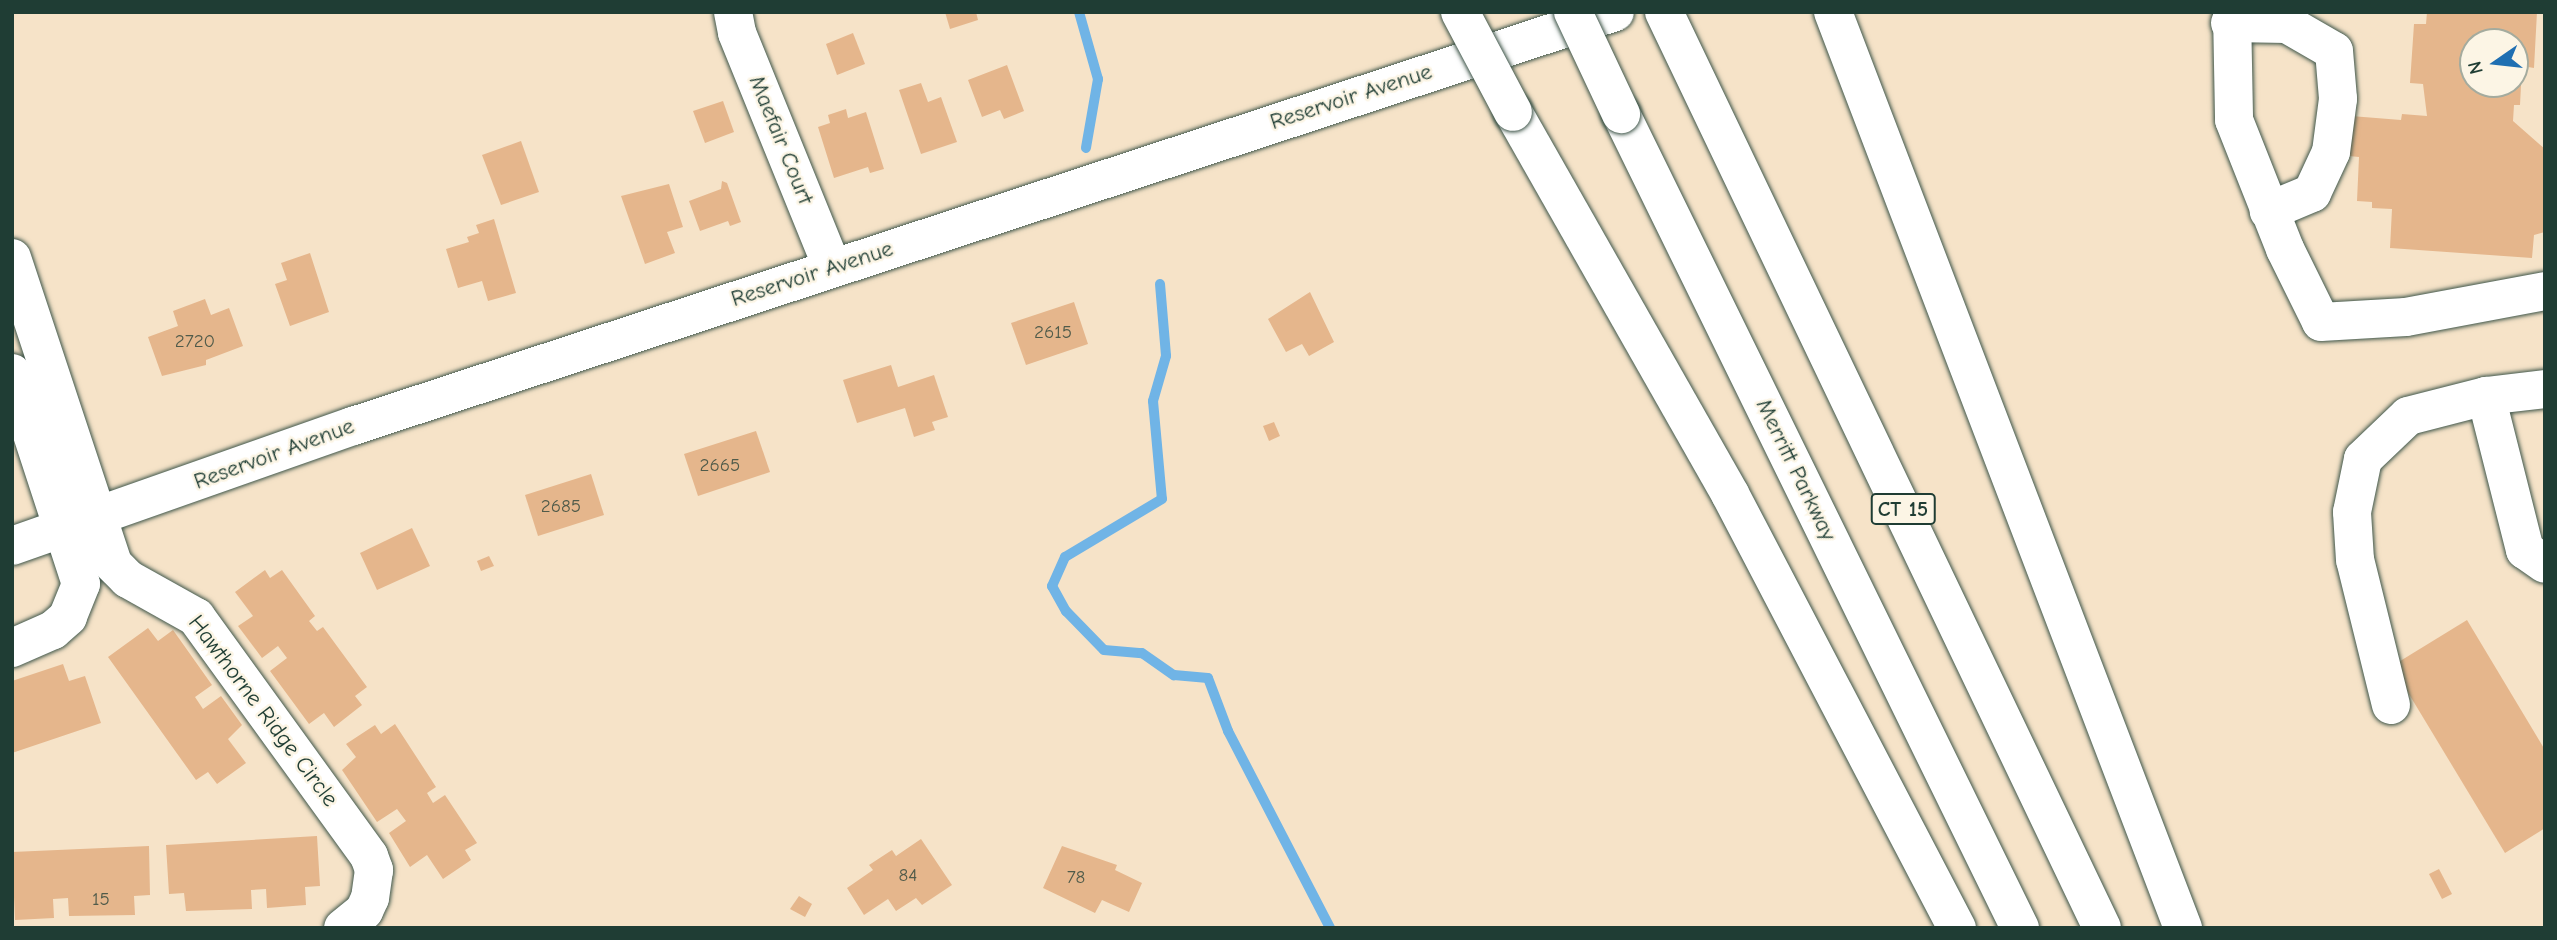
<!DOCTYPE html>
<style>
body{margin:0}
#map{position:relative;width:2557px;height:940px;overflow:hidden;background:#f6e3c8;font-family:"Comic Neue",sans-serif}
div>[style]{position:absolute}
.stream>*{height:10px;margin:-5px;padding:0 5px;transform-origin:5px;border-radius:5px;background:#70b4e6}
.building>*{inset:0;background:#e5b68c}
.roads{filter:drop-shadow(0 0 2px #3f564a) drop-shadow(0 0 2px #3f564a)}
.minor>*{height:38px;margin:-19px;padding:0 19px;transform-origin:19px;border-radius:19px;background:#fff}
.major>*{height:38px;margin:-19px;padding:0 19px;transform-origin:19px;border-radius:19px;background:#fff}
.highway>*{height:38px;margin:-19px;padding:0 19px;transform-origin:19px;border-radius:19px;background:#fff}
.bridges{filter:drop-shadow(0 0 2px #3f564a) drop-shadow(0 0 2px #3f564a)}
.highway-bridge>*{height:38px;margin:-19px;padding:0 19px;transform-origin:19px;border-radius:19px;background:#fff}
span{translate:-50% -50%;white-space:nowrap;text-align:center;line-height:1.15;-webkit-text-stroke:5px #fcf5e5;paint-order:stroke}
.number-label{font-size:19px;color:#505b4a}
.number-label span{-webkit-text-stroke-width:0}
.shield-label span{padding:2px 5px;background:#fcf5e5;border:2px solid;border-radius:5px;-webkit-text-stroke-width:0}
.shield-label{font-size:21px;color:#1f3d34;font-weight:700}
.street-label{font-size:23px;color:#1f3d34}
.frame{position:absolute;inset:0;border:14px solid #1f3d34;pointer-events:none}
.north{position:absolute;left:2459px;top:28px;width:70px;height:70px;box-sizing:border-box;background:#fcf5e5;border:2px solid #a4ab9e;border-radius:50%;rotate:256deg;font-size:19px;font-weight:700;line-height:28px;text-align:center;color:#1f3d34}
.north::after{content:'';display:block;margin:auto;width:24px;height:32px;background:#1f6fb2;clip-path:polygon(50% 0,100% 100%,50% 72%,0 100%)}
</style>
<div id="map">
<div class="stream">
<i style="left:1079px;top:12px;width:70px;rotate:74.2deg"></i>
<i style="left:1098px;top:79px;width:70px;rotate:99.9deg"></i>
<i style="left:1160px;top:284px;width:72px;rotate:85.2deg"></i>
<i style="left:1166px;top:356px;width:47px;rotate:106.1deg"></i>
<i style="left:1153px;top:401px;width:98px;rotate:84.8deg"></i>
<i style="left:1162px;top:499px;width:113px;rotate:149.1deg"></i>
<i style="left:1065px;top:557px;width:32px;rotate:114deg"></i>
<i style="left:1052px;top:586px;width:29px;rotate:61deg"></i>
<i style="left:1066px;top:611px;width:54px;rotate:45.7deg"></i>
<i style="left:1104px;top:650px;width:38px;rotate:5deg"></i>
<i style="left:1142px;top:653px;width:39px;rotate:35deg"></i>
<i style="left:1174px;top:675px;width:34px;rotate:5deg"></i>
<i style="left:1208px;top:678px;width:57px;rotate:69.3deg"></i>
<i style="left:1228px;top:731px;width:222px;rotate:62.6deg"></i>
</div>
<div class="building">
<i style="clip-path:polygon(945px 12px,976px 12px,978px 20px,950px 29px)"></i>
<i style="clip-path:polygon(evenodd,2427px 12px,2537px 12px,2534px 68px,2522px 66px,2520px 105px,2514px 105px,2513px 121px,2545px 149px,2545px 232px,2534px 235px,2532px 258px,2390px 248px,2392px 209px,2372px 208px,2372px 202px,2357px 201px,2359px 157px,2349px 156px,2351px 116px,2401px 120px,2402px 114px,2427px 116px,2423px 84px,2410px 83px,2414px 24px,2426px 24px,2427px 12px,2473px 42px,2515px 42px,2515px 84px,2473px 84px,2473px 42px)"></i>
<i style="clip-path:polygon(853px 33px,865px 64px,837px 75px,826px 44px)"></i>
<i style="clip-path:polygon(1007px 65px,1024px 111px,1004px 119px,1000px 110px,982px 117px,968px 80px)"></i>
<i style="clip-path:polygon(921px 83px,928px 102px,941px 97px,957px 142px,921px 154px,899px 90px)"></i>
<i style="clip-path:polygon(723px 101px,734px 132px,705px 143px,693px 111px)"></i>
<i style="clip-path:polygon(846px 109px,848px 118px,866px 112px,884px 169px,870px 173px,868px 167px,834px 178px,818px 127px,830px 123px,828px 115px)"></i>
<i style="clip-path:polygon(521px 141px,539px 192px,501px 205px,482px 155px)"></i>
<i style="clip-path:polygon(722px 181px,727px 183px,741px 222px,730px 226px,728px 221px,700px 231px,689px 201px,721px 189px)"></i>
<i style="clip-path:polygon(669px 184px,683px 227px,667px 232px,675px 253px,645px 264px,621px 196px)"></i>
<i style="clip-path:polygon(494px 219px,516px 293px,488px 301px,482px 281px,458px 288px,446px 249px,469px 242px,467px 237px,479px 233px,476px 225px)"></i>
<i style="clip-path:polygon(310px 253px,329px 312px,290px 326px,275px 284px,287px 280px,281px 263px)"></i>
<i style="clip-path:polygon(1310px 292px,1334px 342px,1309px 356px,1302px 344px,1286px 352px,1268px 319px)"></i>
<i style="clip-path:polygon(205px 299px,211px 315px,229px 308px,243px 346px,206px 360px,206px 365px,162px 376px,148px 337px,178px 326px,173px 311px)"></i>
<i style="clip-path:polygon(1074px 302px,1088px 344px,1026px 365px,1011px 323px)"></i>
<i style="clip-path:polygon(891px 365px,898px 387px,934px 375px,948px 417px,932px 422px,935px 430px,914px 437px,905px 408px,857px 423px,843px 380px)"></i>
<i style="clip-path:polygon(1274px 422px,1280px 436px,1269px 441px,1263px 426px)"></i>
<i style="clip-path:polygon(756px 431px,770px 472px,698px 496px,684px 454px)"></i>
<i style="clip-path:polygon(591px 474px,604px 515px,538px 536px,525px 495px)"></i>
<i style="clip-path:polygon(412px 528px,430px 566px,377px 590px,360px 553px)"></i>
<i style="clip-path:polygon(489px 556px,494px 566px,481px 571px,477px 561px)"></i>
<i style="clip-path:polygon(265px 570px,270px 578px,282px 570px,315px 616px,309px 621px,317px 631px,323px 627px,367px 687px,355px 696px,362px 705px,334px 727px,324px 713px,309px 724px,270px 671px,287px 658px,278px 646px,262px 658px,238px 626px,253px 616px,235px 592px)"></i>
<i style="clip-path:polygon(2467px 620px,2545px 750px,2545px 828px,2505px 853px,2392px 666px)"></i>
<i style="clip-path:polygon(148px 628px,158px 641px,173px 630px,212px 685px,195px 697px,203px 709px,221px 696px,242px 725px,228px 739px,246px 763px,217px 784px,208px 772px,196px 780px,108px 657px)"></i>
<i style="clip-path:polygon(63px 664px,69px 681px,85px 676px,101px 723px,12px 753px,12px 681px)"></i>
<i style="clip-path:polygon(395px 724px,436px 787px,427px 793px,433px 803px,445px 795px,477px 843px,465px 850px,471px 860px,443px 879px,427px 855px,410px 867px,389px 833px,406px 821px,397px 809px,377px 822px,342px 770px,356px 757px,346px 744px,375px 725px,381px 734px)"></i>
<i style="clip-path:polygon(317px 836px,320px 886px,305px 887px,306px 905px,267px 908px,266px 889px,251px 890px,252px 909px,186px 911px,184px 893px,169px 894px,166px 845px)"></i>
<i style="clip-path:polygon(921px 839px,952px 885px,922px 905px,916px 898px,896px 911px,888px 899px,864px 915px,847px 888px,873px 870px,869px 865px,892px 850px,896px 856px)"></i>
<i style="clip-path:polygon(149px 846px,150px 895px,134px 896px,135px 915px,69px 916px,68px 898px,53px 899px,54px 918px,15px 920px,12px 852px)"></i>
<i style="clip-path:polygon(1062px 846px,1117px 865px,1115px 870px,1142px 883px,1129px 912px,1102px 900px,1095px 913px,1043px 888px)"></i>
<i style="clip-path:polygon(2439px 869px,2452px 894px,2442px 899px,2429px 874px)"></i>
<i style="clip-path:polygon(799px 896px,812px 904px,805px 917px,790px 909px)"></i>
</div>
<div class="roads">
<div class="minor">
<i style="left:733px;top:12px;width:21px;rotate:79deg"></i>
<i style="left:737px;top:33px;width:253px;rotate:67.9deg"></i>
<i style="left:2232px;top:12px;width:108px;rotate:88.9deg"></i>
<i style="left:2234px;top:120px;width:139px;rotate:68.4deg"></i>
<i style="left:2285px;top:249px;width:81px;rotate:63.7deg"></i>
<i style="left:2321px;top:322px;width:85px;rotate:-3.4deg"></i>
<i style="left:2406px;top:317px;width:141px;rotate:-10.6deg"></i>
<i style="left:2230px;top:23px;width:57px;rotate:1deg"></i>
<i style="left:2287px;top:24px;width:54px;rotate:29.9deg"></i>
<i style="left:2334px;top:51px;width:48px;rotate:85.2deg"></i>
<i style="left:2338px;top:99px;width:53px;rotate:97.5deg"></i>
<i style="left:2331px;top:152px;width:45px;rotate:114.9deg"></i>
<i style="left:2312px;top:193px;width:47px;rotate:157.3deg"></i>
<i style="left:12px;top:258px;width:322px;rotate:71.7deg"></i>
<i style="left:113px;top:564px;width:21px;rotate:45deg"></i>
<i style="left:128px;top:579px;width:78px;rotate:29.2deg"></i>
<i style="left:196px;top:617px;width:295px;rotate:54.1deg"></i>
<i style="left:369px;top:856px;width:15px;rotate:70deg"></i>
<i style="left:374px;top:870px;width:28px;rotate:98deg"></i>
<i style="left:370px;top:898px;width:14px;rotate:115deg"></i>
<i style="left:364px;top:911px;width:27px;rotate:141deg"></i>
<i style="left:12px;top:373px;width:222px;rotate:71.9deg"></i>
<i style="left:81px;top:584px;width:35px;rotate:112deg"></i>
<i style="left:68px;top:617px;width:20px;rotate:139deg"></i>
<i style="left:53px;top:630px;width:45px;rotate:156.3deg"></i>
<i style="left:2486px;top:396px;width:159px;rotate:75.8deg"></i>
<i style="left:2525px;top:550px;width:24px;rotate:35deg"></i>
<i style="left:2391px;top:705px;width:149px;rotate:-103.9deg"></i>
<i style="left:2355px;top:560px;width:48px;rotate:-93.6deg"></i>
<i style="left:2352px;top:512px;width:54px;rotate:-78.3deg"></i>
<i style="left:2363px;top:459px;width:62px;rotate:-43.7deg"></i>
<i style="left:2408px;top:416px;width:81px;rotate:-14.4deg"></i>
<i style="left:2486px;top:396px;width:59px;rotate:-6.8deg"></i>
</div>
<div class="major">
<i style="left:12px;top:546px;width:361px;rotate:-19.4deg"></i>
<i style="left:353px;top:426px;width:1328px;rotate:-18.16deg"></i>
</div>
<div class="highway">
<i style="left:1664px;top:12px;width:1015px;rotate:64.44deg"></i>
<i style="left:1833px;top:12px;width:981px;rotate:69.09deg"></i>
<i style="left:1513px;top:112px;width:439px;rotate:60.4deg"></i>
<i style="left:1730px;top:494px;width:490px;rotate:62.4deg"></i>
<i style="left:1621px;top:114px;width:907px;rotate:63.89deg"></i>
</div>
</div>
<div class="bridges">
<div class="highway-bridge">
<i style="left:1460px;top:12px;width:113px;rotate:62.1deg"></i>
<i style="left:1573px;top:12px;width:113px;rotate:64.8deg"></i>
</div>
</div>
<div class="number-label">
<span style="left:1053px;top:333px">2615</span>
<span style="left:195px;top:342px">2720</span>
<span style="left:720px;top:466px">2665</span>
<span style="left:561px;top:507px">2685</span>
<span style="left:908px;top:876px">84</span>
<span style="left:1076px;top:878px">78</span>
<span style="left:101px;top:900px">15</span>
</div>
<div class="shield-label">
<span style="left:1903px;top:509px">CT 15</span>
</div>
<div class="street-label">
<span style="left:1351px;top:97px;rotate:-18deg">Reservoir Avenue</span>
<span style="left:781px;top:140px;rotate:68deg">Maefair Court</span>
<span style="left:812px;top:274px;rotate:-18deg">Reservoir Avenue</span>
<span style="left:274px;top:454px;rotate:-20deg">Reservoir Avenue</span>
<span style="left:1796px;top:470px;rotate:64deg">Merritt Parkway</span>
<span style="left:263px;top:711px;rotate:53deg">Hawthorne Ridge Circle</span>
</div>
<div class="frame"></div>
<div class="north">N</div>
</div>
